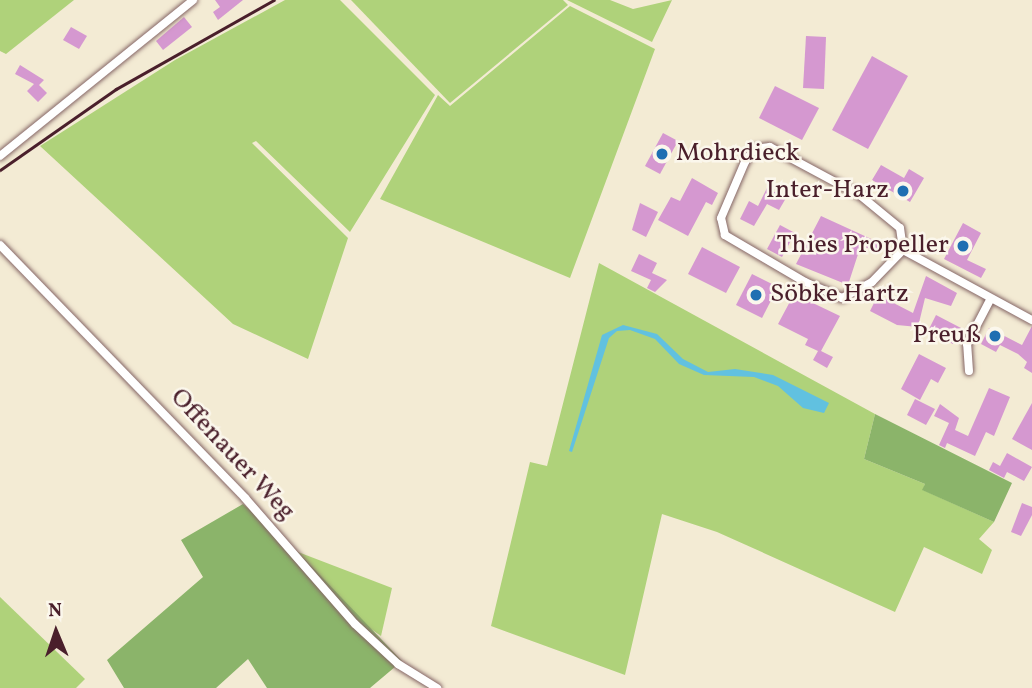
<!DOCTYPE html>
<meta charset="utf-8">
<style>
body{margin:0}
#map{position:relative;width:1032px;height:688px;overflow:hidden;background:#f3ebd4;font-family:Vollkorn,serif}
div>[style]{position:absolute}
.green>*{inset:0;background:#afd27a}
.forest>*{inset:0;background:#8bb46a}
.water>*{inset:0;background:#61c1e0}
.building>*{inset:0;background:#d598d0}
.roads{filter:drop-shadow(0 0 2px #856666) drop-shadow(0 0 2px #856666)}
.minor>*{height:8px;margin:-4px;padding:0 4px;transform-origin:4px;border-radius:4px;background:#fff}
.rail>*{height:2.5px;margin:-1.25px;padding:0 1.25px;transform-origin:1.25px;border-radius:1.25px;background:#4a1f2b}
.dots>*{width:19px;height:19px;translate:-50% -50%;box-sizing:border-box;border:4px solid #fbf7ec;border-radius:50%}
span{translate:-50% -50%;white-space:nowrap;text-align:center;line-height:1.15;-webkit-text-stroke:5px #fbf7ec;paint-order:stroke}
.poi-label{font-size:26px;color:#4a1f2b}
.left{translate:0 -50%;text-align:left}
.right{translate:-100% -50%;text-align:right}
.street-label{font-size:26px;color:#4a1f2b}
.north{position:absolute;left:21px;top:597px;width:70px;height:70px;-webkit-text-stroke:5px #fbf7ec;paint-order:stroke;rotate:358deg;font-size:19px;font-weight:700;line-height:28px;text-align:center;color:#4a1f2b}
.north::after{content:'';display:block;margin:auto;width:24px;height:32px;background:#4a1f2b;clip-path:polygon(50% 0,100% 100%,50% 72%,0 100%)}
</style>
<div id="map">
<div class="green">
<i style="clip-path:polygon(0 0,74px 0,6px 54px,0 51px)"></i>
<i style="clip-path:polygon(285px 0,340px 0,435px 95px,350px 232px,256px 141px,252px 143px,348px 238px,308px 359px,233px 324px,40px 146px,175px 60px)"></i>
<i style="clip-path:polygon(351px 0,563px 0,568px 5px,450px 103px)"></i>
<i style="clip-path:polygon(567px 0,610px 0,633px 9px,672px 0,652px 42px)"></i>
<i style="clip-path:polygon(570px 6px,655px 49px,570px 278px,380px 199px,438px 95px,450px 106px)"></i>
<i style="clip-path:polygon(599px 263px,875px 414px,864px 459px,925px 484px,923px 490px,994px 522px,979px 539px,992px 550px,982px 574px,924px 547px,895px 612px,717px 532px,662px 514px,625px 675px,491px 626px,530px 462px,547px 466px)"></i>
<i style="clip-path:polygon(298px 552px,392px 588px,381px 636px,361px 622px)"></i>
<i style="clip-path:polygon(0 597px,85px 679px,76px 688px,0 688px)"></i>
</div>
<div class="forest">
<i style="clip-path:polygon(875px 414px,1012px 483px,994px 522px,922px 490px,925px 484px,864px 459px)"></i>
<i style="clip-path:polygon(243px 504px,298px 552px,402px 661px,370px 688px,267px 688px,248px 659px,216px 688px,124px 688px,107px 660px,203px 577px,181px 540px)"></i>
</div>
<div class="water">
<i style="clip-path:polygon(623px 325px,657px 334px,683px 359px,708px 372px,735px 369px,773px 375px,829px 403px,824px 413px,803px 408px,778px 386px,754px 377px,704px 375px,679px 364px,655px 339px,630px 330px,617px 331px,609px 338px,572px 452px,569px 451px,602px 335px)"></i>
</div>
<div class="building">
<i style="clip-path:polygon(215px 0,243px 0,218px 20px,213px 12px,220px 7px)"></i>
<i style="clip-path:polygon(184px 17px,192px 27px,163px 50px,156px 41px)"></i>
<i style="clip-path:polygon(71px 27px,87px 36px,79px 49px,63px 40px)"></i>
<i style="clip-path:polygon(806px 36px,826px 37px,824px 89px,803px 88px)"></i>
<i style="clip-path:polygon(872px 56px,908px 76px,868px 149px,832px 130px)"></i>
<i style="clip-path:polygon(20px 65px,44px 80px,39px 85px,47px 93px,38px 102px,27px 91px,34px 84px,15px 74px)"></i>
<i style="clip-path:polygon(775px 86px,819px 108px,802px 140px,759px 118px)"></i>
<i style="clip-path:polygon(663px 133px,678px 141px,660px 174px,645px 166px)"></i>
<i style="clip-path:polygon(881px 165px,904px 178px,909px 169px,924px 178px,910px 202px,872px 180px)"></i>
<i style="clip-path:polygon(692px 178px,718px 193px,712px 205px,706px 202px,688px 236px,658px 220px,671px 197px,680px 201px)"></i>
<i style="clip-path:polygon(767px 188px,786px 198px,779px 210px,767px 204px,754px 226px,740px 219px,749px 201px,758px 206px)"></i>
<i style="clip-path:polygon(640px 203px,658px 212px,646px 237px,632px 230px)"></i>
<i style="clip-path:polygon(821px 216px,880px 243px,876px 252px,861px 245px,848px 285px,796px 264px)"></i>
<i style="clip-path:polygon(963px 223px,981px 233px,967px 260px,986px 269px,981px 278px,944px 259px)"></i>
<i style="clip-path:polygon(780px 225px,795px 233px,782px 257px,767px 249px)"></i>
<i style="clip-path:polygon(702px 247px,740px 267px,726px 293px,688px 274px)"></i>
<i style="clip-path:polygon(639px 254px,657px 263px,652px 273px,667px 280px,655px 292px,647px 288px,651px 280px,631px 271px)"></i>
<i style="clip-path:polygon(752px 274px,778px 287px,762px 318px,736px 305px)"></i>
<i style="clip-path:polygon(926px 276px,957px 293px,951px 306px,925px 298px,918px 327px,897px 325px,870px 311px,878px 295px,913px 313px)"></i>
<i style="clip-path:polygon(794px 294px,840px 316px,821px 351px,833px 357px,827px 368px,813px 360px,818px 351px,805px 345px,808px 339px,778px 324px)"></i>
<i style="clip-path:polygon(936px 315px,961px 328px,953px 344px,928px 331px)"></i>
<i style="clip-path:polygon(1032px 326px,1032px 373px,1024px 368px,1027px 362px,1018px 354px,1000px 345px,996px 352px,981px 344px,989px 328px,1022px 345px)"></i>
<i style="clip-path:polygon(919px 354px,946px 368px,938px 383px,931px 379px,920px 400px,901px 389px)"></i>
<i style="clip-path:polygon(989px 388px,1010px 397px,994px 436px,986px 432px,975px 456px,947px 443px,945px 448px,939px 445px,949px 423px,934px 416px,940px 404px,959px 418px,955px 430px,968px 436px)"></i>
<i style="clip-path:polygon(915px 399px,935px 409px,926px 425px,907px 415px)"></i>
<i style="clip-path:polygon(1032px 403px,1032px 450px,1012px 439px)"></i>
<i style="clip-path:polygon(1007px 453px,1032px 467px,1024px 481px,1007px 472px,1004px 478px,989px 470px,993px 462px,1000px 466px)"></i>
<i style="clip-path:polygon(1022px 503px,1032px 507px,1032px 515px,1021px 536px,1011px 532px)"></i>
</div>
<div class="roads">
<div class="minor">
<i style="left:770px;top:147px;width:103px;rotate:28.3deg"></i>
<i style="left:861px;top:196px;width:50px;rotate:39.4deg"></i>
<i style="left:900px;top:228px;width:22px;rotate:82deg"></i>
<i style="left:903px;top:250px;width:45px;rotate:134.1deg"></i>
<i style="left:872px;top:282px;width:34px;rotate:152deg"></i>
<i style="left:842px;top:298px;width:40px;rotate:-156.6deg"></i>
<i style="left:805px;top:282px;width:93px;rotate:-149.6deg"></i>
<i style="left:725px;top:235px;width:17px;rotate:-103deg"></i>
<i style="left:721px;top:218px;width:61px;rotate:-66.8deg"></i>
<i style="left:745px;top:162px;width:16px;rotate:-55deg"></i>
<i style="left:754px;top:149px;width:16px;rotate:-7deg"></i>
<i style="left:0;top:156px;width:248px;rotate:-38.9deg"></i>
<i style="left:0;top:245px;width:352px;rotate:45.9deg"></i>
<i style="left:245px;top:498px;width:167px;rotate:48.9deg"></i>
<i style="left:355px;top:624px;width:59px;rotate:42.9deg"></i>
<i style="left:398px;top:664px;width:46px;rotate:31.6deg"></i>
<i style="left:903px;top:250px;width:147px;rotate:28.5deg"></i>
<i style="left:969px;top:371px;width:27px;rotate:-94deg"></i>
<i style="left:967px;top:344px;width:50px;rotate:-62.4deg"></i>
</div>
</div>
<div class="rail">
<i style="left:0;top:170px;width:141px;rotate:-34.9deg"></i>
<i style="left:116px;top:89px;width:181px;rotate:-29.4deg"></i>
</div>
<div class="dots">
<i style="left:662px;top:154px;background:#1f6fb2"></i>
<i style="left:903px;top:191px;background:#1f6fb2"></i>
<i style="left:963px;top:246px;background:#1f6fb2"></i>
<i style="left:756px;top:295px;background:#1f6fb2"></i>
<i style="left:995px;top:336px;background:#1f6fb2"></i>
</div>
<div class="poi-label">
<span class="left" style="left:676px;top:154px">Mohrdieck</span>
<span class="right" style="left:889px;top:191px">Inter-Harz</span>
<span class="right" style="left:949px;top:246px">Thies Propeller</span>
<span class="left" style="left:770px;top:295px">Söbke Hartz</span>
<span class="right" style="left:981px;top:336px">Preuß</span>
</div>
<div class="street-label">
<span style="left:232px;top:455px;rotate:47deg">Offenauer Weg</span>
</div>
<div class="north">N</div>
</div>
